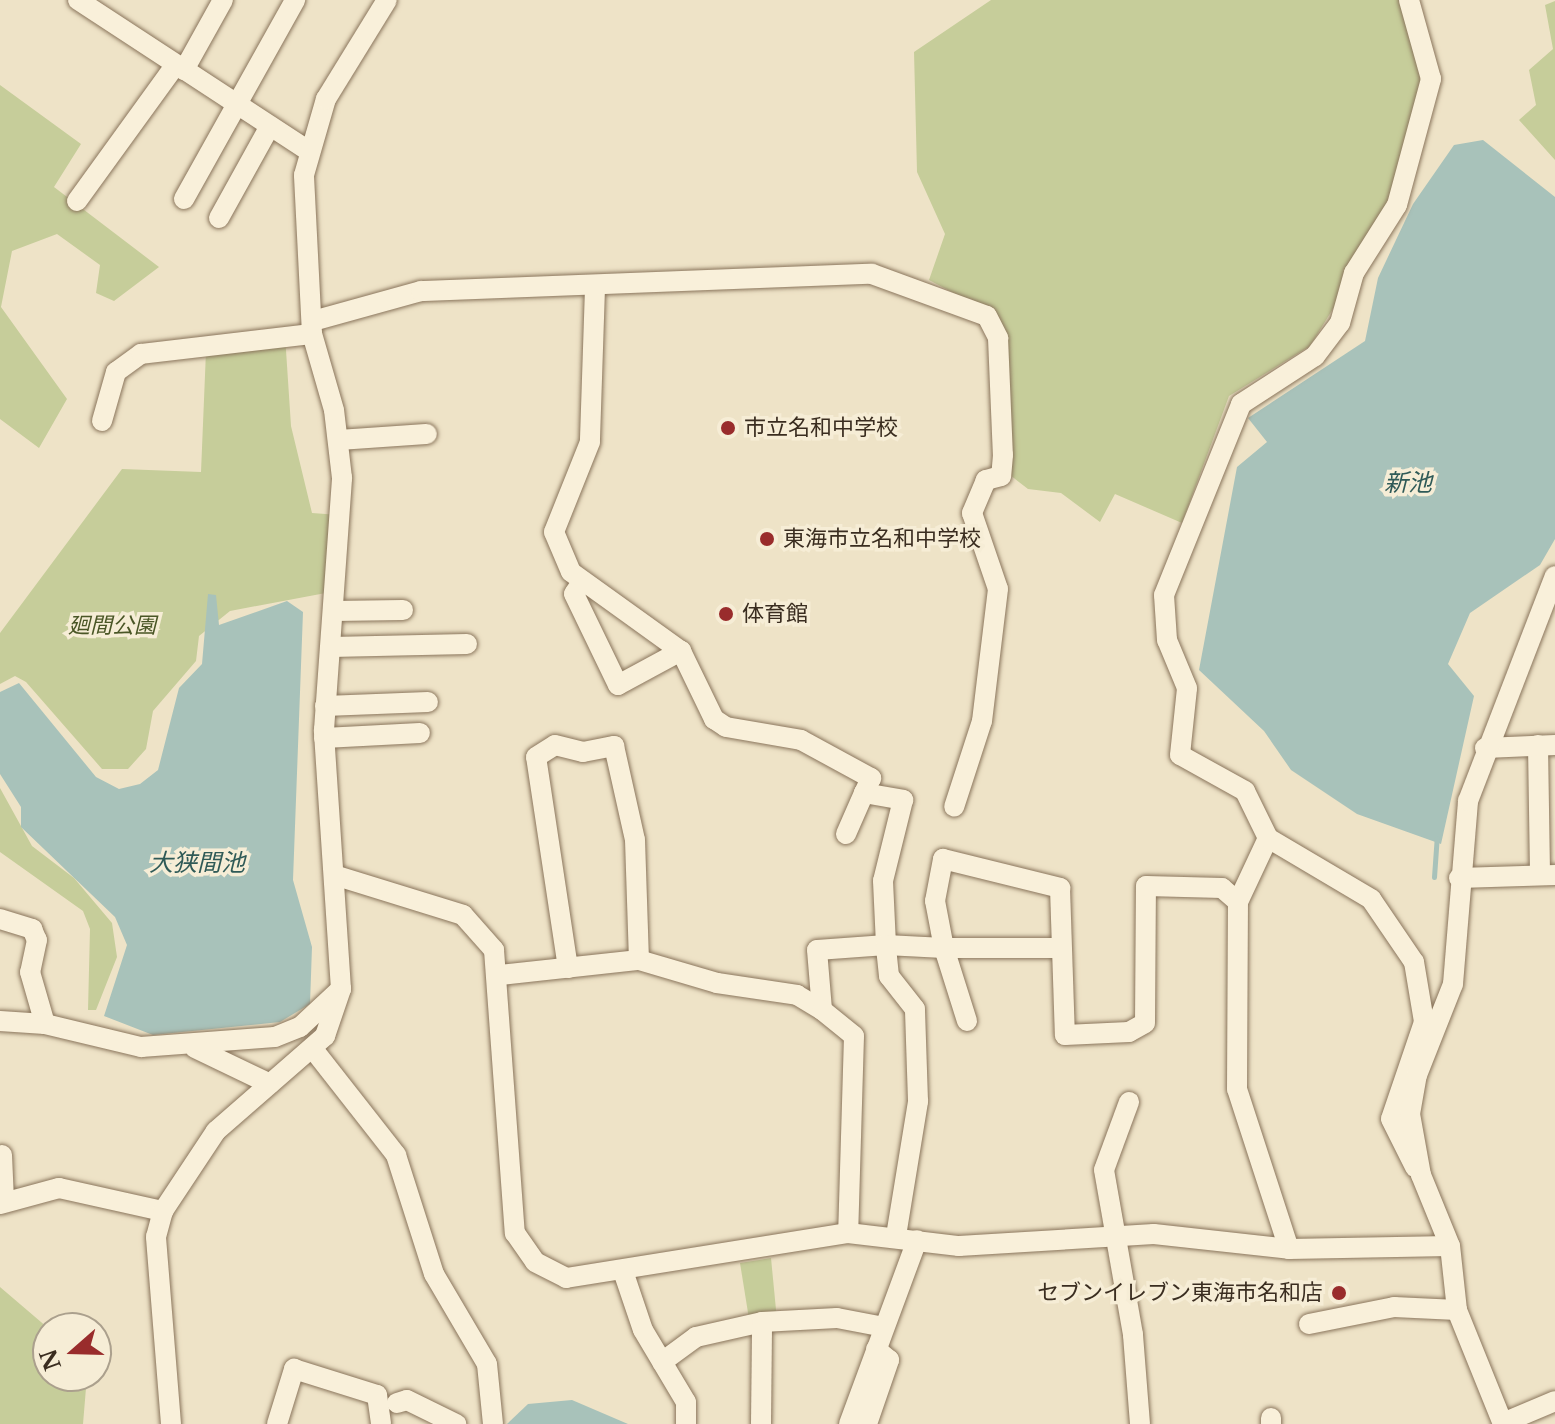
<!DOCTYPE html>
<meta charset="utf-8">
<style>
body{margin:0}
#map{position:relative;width:1555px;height:1424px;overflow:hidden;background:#eee3c7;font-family:"Libre Baskerville","Noto Sans JP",serif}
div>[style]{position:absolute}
.green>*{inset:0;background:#c6cd9a}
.water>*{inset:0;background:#a8c2ba}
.stream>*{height:5px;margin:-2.5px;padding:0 2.5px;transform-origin:2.5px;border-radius:2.5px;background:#a8c2ba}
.roads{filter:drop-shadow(0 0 2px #8a755c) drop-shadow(0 0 2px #8a755c)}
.minor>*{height:20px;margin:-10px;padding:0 10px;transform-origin:10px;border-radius:10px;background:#f9f0da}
.dots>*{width:22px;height:22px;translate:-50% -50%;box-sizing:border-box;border:4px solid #f6edd6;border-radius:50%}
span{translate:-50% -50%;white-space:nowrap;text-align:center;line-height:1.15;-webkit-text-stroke:7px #f6edd6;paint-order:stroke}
.poi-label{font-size:22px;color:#3a2d20}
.left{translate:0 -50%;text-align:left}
.right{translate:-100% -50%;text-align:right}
.park-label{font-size:22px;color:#4a5626;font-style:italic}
.water-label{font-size:24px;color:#2f5a57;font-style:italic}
.north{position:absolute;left:32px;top:1312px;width:80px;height:80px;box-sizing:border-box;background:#f6edd6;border:2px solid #aba08d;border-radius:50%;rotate:250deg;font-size:22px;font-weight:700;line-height:32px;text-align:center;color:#3a2d20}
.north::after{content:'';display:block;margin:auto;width:28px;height:36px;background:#992c2c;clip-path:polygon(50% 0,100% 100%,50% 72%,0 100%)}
</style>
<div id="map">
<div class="green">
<i style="clip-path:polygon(991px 0,1409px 0,1431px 79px,1397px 205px,1310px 346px,1229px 396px,1182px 523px,1115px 494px,1100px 522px,1061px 493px,1028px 489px,1010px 475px,999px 317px,929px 280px,945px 234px,917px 172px,914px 52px)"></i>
<i style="clip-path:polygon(1555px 1px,1555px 160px,1519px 120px,1536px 105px,1529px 70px,1553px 49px,1545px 5px)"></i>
<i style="clip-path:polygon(0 85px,81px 144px,54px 187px,159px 267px,114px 301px,96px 293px,100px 265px,57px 234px,12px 251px,1px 307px,67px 399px,39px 448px,0 419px)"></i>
<i style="clip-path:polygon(285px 335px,291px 426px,312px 513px,339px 515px,331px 592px,230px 611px,199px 636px,196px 661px,153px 711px,146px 749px,128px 769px,102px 769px,26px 682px,15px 676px,0 684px,0 633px,122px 469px,201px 472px,206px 351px)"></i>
<i style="clip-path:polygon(0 788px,32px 846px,74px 878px,112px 923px,117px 957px,96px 1010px,88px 1010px,90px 929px,83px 911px,0 852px)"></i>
<i style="clip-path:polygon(771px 1258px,777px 1320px,750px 1325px,740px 1263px)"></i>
<i style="clip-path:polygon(0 1287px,48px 1328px,48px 1376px,87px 1376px,83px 1424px,0 1424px)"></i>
</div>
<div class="water">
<i style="clip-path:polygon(1483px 140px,1555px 197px,1555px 539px,1540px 565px,1470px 613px,1448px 664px,1474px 696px,1441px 844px,1357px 814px,1291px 770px,1264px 731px,1199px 670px,1237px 467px,1267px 442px,1248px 418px,1365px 341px,1378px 278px,1413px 204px,1454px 145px)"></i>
<i style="clip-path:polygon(208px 594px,216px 595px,219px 625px,287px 601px,303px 612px,293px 880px,312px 947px,310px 1004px,280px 1022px,153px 1035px,104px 1016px,127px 945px,115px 917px,21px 827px,21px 807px,0 774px,0 692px,19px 683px,96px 777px,119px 789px,140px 784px,158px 770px,179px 688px,202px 664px)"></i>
<i style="clip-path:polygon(572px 1400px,628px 1424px,507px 1424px,528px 1404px)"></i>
</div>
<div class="stream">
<i style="left:1434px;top:877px;width:39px;rotate:-86deg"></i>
</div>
<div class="roads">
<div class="minor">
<i style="left:78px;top:0;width:276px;rotate:33.2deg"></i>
<i style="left:184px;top:70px;width:80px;rotate:-60.9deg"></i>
<i style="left:184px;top:199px;width:228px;rotate:-60.8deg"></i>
<i style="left:77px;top:201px;width:165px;rotate:-54.1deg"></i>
<i style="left:219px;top:218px;width:105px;rotate:-61deg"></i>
<i style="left:595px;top:288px;width:154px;rotate:91.9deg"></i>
<i style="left:590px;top:442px;width:97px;rotate:111.8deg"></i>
<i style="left:554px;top:532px;width:43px;rotate:67deg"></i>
<i style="left:571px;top:572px;width:135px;rotate:35.7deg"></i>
<i style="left:681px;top:651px;width:76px;rotate:64.1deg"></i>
<i style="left:714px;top:719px;width:14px;rotate:34deg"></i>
<i style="left:726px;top:727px;width:76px;rotate:9.8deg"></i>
<i style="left:801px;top:740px;width:80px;rotate:28.5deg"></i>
<i style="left:871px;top:778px;width:17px;rotate:115deg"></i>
<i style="left:864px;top:793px;width:40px;rotate:10deg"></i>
<i style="left:903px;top:800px;width:83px;rotate:103.9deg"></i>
<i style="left:883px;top:881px;width:64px;rotate:87.3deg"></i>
<i style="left:886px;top:945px;width:69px;rotate:175.9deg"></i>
<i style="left:817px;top:950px;width:60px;rotate:85.2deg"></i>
<i style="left:313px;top:321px;width:112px;rotate:-15.5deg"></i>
<i style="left:421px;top:291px;width:451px;rotate:-2.2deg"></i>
<i style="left:872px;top:274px;width:122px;rotate:20.1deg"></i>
<i style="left:987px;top:316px;width:25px;rotate:63deg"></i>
<i style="left:998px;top:338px;width:117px;rotate:87.6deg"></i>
<i style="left:1003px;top:455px;width:21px;rotate:95deg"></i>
<i style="left:1001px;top:476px;width:16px;rotate:165deg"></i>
<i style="left:986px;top:480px;width:36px;rotate:113deg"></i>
<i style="left:972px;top:513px;width:80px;rotate:71.1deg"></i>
<i style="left:998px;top:589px;width:133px;rotate:96.9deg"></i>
<i style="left:982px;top:721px;width:90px;rotate:108deg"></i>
<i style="left:102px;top:421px;width:51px;rotate:-74.1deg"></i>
<i style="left:116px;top:372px;width:31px;rotate:-36deg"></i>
<i style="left:141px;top:354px;width:172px;rotate:-6.7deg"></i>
<i style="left:338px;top:440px;width:89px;rotate:-3.9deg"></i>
<i style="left:582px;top:582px;width:14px;rotate:124deg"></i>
<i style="left:574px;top:594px;width:101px;rotate:64.2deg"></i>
<i style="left:618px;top:685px;width:72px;rotate:-28.4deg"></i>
<i style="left:334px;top:611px;width:69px;rotate:-0.8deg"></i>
<i style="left:331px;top:647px;width:136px;rotate:-1.3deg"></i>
<i style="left:325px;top:706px;width:103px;rotate:-2.2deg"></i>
<i style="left:324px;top:738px;width:96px;rotate:-3deg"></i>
<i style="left:1538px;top:745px;width:130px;rotate:89.1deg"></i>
<i style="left:1485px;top:748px;width:70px;rotate:-2.5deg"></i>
<i style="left:846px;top:834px;width:45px;rotate:-66.3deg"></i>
<i style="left:1268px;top:838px;width:52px;rotate:-116.1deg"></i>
<i style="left:1245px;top:791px;width:74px;rotate:-151deg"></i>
<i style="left:1180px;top:755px;width:67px;rotate:-84deg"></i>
<i style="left:1187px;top:688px;width:52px;rotate:-112.6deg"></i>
<i style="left:1167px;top:640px;width:45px;rotate:-93.8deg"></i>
<i style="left:1164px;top:595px;width:206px;rotate:-68deg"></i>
<i style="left:1241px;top:404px;width:88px;rotate:-33deg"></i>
<i style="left:1315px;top:356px;width:41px;rotate:-52.9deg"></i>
<i style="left:1340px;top:323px;width:52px;rotate:-74.4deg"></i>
<i style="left:1354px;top:273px;width:80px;rotate:-57.7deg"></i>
<i style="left:1397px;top:205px;width:131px;rotate:-74.9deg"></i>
<i style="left:1431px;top:79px;width:82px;rotate:-105.6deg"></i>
<i style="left:334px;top:875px;width:135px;rotate:17.2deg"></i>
<i style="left:463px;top:915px;width:47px;rotate:48.5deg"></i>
<i style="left:494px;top:950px;width:284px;rotate:85.8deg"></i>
<i style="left:515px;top:1233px;width:35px;rotate:55deg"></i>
<i style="left:535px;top:1262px;width:35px;rotate:27deg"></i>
<i style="left:566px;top:1278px;width:286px;rotate:-9.1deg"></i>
<i style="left:848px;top:1233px;width:112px;rotate:6.7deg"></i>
<i style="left:959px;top:1246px;width:195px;rotate:-3.5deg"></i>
<i style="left:1154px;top:1234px;width:136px;rotate:6.3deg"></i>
<i style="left:1289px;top:1249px;width:161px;rotate:-1.1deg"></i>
<i style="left:1459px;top:878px;width:96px;rotate:-1.8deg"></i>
<i style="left:0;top:919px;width:34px;rotate:17deg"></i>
<i style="left:32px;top:929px;width:12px;rotate:66deg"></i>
<i style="left:37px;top:940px;width:33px;rotate:102deg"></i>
<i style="left:30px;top:972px;width:54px;rotate:73.9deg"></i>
<i style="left:45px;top:1024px;width:99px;rotate:13.5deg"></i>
<i style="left:141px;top:1047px;width:134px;rotate:-4.3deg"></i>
<i style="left:275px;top:1037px;width:27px;rotate:-22deg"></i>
<i style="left:300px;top:1027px;width:56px;rotate:-42.8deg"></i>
<i style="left:568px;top:968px;width:213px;rotate:-98.6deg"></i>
<i style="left:536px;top:757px;width:22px;rotate:-32deg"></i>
<i style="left:555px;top:745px;width:29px;rotate:14deg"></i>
<i style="left:583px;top:752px;width:32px;rotate:-11deg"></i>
<i style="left:614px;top:746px;width:96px;rotate:77.4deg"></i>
<i style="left:635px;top:840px;width:120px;rotate:88.1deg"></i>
<i style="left:500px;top:975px;width:140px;rotate:-6.2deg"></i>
<i style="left:639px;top:960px;width:81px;rotate:16.4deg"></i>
<i style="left:717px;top:983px;width:81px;rotate:8.5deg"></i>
<i style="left:797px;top:995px;width:29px;rotate:31deg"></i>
<i style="left:822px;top:1010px;width:41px;rotate:39.1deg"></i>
<i style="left:854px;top:1036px;width:197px;rotate:91.7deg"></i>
<i style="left:0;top:1021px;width:45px;rotate:3.8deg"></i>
<i style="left:967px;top:1021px;width:77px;rotate:-107.5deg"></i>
<i style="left:944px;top:948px;width:115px"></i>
<i style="left:195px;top:1048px;width:83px;rotate:25.6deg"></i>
<i style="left:313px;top:1049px;width:135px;rotate:51.9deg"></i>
<i style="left:396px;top:1155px;width:125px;rotate:72.3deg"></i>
<i style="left:434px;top:1274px;width:104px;rotate:59.5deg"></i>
<i style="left:487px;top:1364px;width:60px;rotate:84.3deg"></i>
<i style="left:1129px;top:1102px;width:72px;rotate:110.2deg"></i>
<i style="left:1104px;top:1170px;width:168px;rotate:80deg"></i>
<i style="left:1133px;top:1335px;width:89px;rotate:85.5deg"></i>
<i style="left:2px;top:1155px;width:46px;rotate:87.5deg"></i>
<i style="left:0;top:1204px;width:61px;rotate:-15.2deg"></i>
<i style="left:59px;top:1188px;width:107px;rotate:12.5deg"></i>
<i style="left:896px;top:1236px;width:137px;rotate:-80.7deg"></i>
<i style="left:918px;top:1101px;width:92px;rotate:-91.9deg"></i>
<i style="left:915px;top:1009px;width:42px;rotate:-128.2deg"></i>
<i style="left:889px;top:976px;width:31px;rotate:-96deg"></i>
<i style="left:886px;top:945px;width:58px;rotate:3deg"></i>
<i style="left:944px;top:948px;width:48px;rotate:-100.8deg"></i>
<i style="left:935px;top:901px;width:43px;rotate:-79.2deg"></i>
<i style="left:943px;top:859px;width:121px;rotate:13.9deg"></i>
<i style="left:1060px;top:888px;width:147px;rotate:88.1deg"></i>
<i style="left:1065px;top:1035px;width:64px;rotate:-2.7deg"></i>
<i style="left:1129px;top:1032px;width:18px;rotate:-29deg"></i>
<i style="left:1145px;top:1023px;width:137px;rotate:-89.6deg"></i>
<i style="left:1146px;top:886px;width:76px;rotate:1.5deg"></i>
<i style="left:1222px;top:888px;width:21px;rotate:41deg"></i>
<i style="left:1289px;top:1249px;width:168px;rotate:-108deg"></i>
<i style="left:1237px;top:1089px;width:187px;rotate:-89.7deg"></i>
<i style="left:1238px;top:902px;width:71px;rotate:-64.9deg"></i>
<i style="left:1268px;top:838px;width:120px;rotate:30.6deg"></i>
<i style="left:1371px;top:899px;width:76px;rotate:55.7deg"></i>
<i style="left:1414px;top:962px;width:61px;rotate:80.5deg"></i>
<i style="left:1424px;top:1022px;width:102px;rotate:108.8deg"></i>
<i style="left:1391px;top:1119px;width:54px;rotate:63.4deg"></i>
<i style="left:624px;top:1274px;width:59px;rotate:71.3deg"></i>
<i style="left:643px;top:1330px;width:84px;rotate:59.2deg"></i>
<i style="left:686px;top:1402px;width:22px;rotate:90deg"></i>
<i style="left:1309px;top:1324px;width:87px;rotate:-11.3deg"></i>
<i style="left:1394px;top:1307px;width:63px;rotate:2.7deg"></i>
<i style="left:662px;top:1362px;width:42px;rotate:-36.3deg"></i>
<i style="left:696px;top:1337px;width:68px;rotate:-12.8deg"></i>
<i style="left:762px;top:1322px;width:75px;rotate:-3.1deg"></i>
<i style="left:837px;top:1318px;width:48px;rotate:10.8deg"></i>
<i style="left:397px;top:1403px;width:10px;rotate:-17deg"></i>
<i style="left:407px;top:1400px;width:55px;rotate:26.1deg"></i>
<i style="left:1271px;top:1418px;width:6px;rotate:90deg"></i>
<i style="left:1503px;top:1423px;width:56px;rotate:-22.9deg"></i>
<i style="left:171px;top:1424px;width:188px;rotate:-94.6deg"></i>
<i style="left:156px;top:1237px;width:27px;rotate:-75deg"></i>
<i style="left:163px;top:1211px;width:96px;rotate:-56.5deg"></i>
<i style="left:216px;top:1131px;width:145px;rotate:-41.1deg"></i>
<i style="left:325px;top:1036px;width:50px;rotate:-71.2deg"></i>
<i style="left:341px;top:989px;width:260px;rotate:-93.8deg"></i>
<i style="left:324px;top:730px;width:253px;rotate:-85.9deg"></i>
<i style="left:342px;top:478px;width:68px;rotate:-96.7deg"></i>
<i style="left:334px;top:410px;width:79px;rotate:-106.1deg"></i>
<i style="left:312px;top:334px;width:159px;rotate:-92.9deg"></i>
<i style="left:304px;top:175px;width:79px;rotate:-73.9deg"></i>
<i style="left:326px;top:99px;width:116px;rotate:-58.4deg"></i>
<i style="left:277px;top:1424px;width:58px;rotate:-72.8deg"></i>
<i style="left:294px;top:1369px;width:87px;rotate:17.4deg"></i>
<i style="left:377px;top:1395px;width:29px;rotate:82deg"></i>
<i style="left:761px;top:1424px;width:102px;rotate:-89.4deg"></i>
<i style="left:849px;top:1424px;width:196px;rotate:-69.7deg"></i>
<i style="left:867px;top:1424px;width:68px;rotate:-71deg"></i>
<i style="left:889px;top:1360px;width:17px;rotate:-140deg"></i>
<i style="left:1503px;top:1424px;width:123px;rotate:-112deg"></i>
<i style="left:1457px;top:1310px;width:64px;rotate:-96.2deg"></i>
<i style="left:1450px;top:1246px;width:77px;rotate:-112.2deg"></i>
<i style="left:1421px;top:1175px;width:62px;rotate:-100.2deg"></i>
<i style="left:1410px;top:1114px;width:40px;rotate:-80deg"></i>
<i style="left:1417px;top:1075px;width:98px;rotate:-68.4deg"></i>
<i style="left:1453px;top:984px;width:184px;rotate:-85.3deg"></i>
<i style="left:1468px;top:801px;width:241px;rotate:-68.9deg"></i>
</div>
</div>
<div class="dots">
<i style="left:728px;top:428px;background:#992c2c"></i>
<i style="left:767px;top:539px;background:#992c2c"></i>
<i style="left:726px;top:614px;background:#992c2c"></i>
<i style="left:1339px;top:1293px;background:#992c2c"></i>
</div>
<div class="poi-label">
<span class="left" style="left:744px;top:428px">市立名和中学校</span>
<span class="left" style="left:783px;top:539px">東海市立名和中学校</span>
<span class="left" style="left:742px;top:614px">体育館</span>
<span class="right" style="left:1323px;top:1293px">セブンイレブン東海市名和店</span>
</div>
<div class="park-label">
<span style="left:112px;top:626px">廻間公園</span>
</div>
<div class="water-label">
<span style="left:1408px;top:483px">新池</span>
<span style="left:197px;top:863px">大狭間池</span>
</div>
<div class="north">N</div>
</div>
